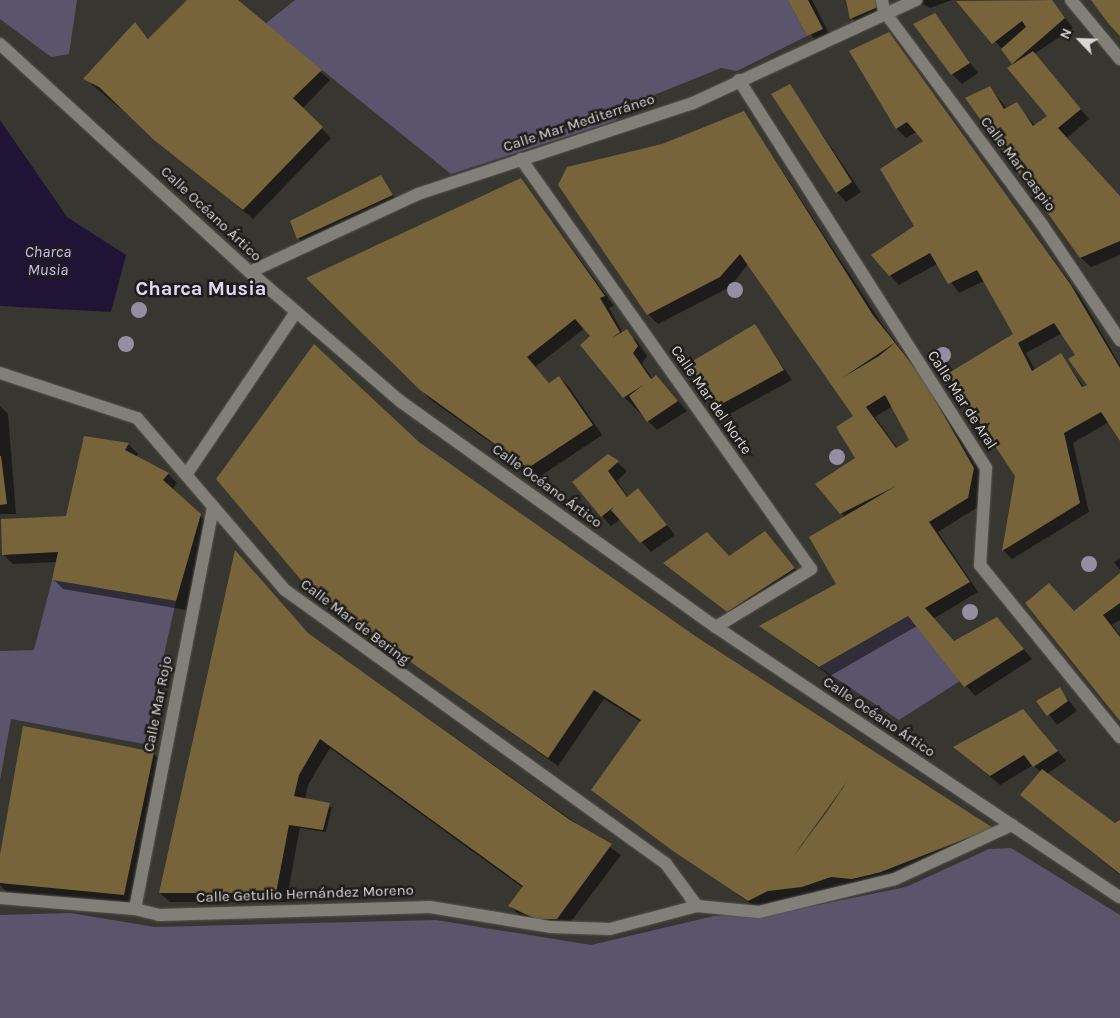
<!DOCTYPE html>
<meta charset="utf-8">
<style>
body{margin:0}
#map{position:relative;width:1120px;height:1018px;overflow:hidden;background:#383631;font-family:Karla,sans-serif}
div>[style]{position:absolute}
.green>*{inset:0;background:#5b546d}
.water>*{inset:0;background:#1f1436}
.shadow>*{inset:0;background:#0007}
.building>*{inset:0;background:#77643a}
.roads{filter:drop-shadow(0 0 1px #575550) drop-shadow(0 0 1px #575550)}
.street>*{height:12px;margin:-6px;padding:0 6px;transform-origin:6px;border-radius:6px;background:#827f79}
.trees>*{width:16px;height:16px;margin:-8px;border-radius:50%;background:#948ea2}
span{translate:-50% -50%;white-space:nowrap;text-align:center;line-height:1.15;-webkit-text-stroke:5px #1f1d1b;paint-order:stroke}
.street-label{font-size:15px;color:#d8d7d4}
.water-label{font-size:16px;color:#cdbbfe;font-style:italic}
.district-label{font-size:20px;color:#e0d9f6;font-weight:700}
.north{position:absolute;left:1055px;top:15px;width:50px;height:50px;-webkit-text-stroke:4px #1f1d1b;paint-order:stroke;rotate:294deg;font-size:14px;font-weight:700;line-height:20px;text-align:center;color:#d8d7d4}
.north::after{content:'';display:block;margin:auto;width:18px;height:22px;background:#d8d7d4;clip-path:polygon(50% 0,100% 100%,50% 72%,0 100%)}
</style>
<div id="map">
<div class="green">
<i style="clip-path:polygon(0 0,77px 0,69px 54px,51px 57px,0 19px)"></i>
<i style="clip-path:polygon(295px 0,788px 0,807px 36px,737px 71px,721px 68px,634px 103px,615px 121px,451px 174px,265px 24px)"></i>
<i style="clip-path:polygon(52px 580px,176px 601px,144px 744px,11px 719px,0 780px,0 651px,34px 650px)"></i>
<i style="clip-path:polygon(908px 616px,960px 681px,899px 720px,819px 667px)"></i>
<i style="clip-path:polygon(1011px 848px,1120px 915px,1120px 1018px,0 1018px,0 915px,70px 913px,155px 927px,436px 920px,591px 945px,714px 916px,803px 908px,906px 887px,989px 849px)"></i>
</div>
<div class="water">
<i style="clip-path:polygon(0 120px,67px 217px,126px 255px,111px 312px,0 306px)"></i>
</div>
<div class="shadow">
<i style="clip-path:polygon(189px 0,237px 0,330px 80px,302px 109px,331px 138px,253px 219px,85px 79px,135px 24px,149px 39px)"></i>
<i style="clip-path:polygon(789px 0,812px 0,832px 39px,818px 45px)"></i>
<i style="clip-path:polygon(847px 0,884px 0,887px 16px,861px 28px,852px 18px)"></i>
<i style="clip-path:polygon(916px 0,952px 0,930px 8px)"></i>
<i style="clip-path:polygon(1051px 0,1073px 28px,1034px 54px,1089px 119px,1067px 138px,1120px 197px,1120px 255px,1091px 267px,1081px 258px,990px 88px,1007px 109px,1016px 103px,1035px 126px,1049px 116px,1004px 51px,958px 1px)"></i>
<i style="clip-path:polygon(935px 15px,978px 73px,962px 84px,952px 74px)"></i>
<i style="clip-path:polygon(evenodd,888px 34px,1080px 296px,1120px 365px,1120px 439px,1109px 422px,1073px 443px,1089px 512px,1012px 559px,1003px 550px,1016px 476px,1015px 335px,984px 281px,959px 293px,937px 264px,899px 285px,890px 275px,915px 226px,924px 142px,916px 132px,906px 138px,897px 129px,888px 34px,1062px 333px,1077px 355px,1089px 385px,1084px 387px,1061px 355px,1035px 370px,1026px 353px,1062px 333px)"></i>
<i style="clip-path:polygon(790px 86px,861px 192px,846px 202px,837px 192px)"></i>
<i style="clip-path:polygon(evenodd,744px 112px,883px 326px,931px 388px,983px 478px,978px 507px,938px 532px,978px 592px,933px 619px,955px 643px,997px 618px,1032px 659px,975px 696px,917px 626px,830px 676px,761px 626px,838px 584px,845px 517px,841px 513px,857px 458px,855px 416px,748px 264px,730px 287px,658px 324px,648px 314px,662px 145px,744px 112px,893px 406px,910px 440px,898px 449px,875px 417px,893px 406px)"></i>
<i style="clip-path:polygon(381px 176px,395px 198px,301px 241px,298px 238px)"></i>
<i style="clip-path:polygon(521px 180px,614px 306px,609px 308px,623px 333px,636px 340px,647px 356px,642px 364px,653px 379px,656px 376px,687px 411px,657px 430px,624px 397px,585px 328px,535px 367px,550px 384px,559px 377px,569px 387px,602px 435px,539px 477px,431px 400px,308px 278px)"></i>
<i style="clip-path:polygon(755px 326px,792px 380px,726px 416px,717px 406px)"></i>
<i style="clip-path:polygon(0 406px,8px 414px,16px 514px,0 514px)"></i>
<i style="clip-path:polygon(85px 438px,129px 445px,138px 454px,136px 457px,168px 474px,177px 483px,172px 490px,210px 525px,186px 610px,63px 589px,53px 579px,57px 562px,13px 564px,3px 554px,67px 517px)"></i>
<i style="clip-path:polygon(608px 455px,627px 471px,617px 481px,628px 497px,638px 489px,675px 535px,651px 552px,621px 519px,611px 526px,602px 516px)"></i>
<i style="clip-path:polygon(765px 532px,803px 578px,738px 621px,665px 563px,730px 557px)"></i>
<i style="clip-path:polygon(1120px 559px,1120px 570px,1114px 562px)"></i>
<i style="clip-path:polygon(1120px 575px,1120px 620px,1112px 625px,1120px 635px,1120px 719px,1075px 612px)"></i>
<i style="clip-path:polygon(evenodd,313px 592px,697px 640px,1001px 838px,891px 881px,778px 900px,759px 910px,593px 790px,641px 722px,604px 699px,558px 766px,313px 592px,840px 789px,842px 791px,805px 843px,802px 841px,840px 789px)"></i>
<i style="clip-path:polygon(311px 636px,621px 855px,566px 928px,519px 915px,510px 906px,523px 888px,330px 748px,308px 785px,305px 800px,332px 807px,326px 832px,300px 828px,286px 902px,170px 902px,160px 893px)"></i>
<i style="clip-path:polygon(1060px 689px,1077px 711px,1057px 725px,1038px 701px)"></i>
<i style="clip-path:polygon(1032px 720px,1066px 761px,1047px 774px,1115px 824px,1120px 821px,1120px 875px,1022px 795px,1041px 772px,1033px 765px,1000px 785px,955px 747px)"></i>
<i style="clip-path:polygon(153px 753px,163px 763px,136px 907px,9px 895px,0 885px,0 862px)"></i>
</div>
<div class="building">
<i style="clip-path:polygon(187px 0,238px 0,322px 70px,293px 98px,323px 127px,243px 210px,154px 140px,99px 87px,83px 79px,135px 22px,148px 39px)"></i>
<i style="clip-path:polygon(788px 0,808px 0,823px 29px,807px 36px)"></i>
<i style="clip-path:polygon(846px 0,877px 0,878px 7px,850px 19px)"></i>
<i style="clip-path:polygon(1052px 0,1065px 18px,1012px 64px,1001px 49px,1026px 27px,1022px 21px,992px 44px,956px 1px)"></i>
<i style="clip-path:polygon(1091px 0,1120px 0,1120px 36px,1108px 23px)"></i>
<i style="clip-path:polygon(935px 13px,970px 63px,951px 75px,913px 24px)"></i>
<i style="clip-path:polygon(evenodd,889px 32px,1071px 285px,1120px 368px,1120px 441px,1101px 412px,1064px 433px,1080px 503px,1002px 551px,1015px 476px,947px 374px,1013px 334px,977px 270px,948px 284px,930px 253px,889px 276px,871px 255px,914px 226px,880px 169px,923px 141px,907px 122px,896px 129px,849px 51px,889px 32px,1054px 323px,1075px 355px,1068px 359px,1087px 385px,1082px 387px,1061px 353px,1032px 371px,1018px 343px,1054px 323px)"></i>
<i style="clip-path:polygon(1033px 51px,1081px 109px,1058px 128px,1120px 196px,1120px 241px,1080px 258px,965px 98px,990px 86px,1004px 109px,1017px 102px,1033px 126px,1047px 116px,1007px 68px)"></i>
<i style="clip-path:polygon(790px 84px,852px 182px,836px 193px,771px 94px)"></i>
<i style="clip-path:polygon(evenodd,744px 111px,873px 315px,922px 377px,974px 468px,968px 498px,929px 522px,970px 582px,925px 608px,954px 641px,997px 617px,1024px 649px,964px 687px,908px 616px,819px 667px,759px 626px,836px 584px,809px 537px,896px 486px,840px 514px,815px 484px,855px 458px,836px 427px,853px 416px,740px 254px,720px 277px,647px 315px,558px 185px,567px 167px,662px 144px,744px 111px,896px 342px,879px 356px,842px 378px,896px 342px,744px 111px,885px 395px,909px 440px,896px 448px,866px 407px,885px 395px)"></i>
<i style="clip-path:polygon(381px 175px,393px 195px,297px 239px,290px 221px)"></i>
<i style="clip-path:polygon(521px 178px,605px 296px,600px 298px,620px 332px,612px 338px,627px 329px,638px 346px,633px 353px,651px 379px,656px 375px,678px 401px,647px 422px,629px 396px,643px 385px,623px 398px,580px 345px,590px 336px,575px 319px,527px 357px,549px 383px,559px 376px,593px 425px,528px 468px,420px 390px,306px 278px)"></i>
<i style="clip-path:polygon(755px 324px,784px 370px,716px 407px,686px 365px)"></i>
<i style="clip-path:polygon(evenodd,314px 344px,419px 442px,698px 638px,993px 828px,881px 872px,852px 879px,831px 877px,802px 887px,768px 891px,748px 901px,673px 851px,591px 790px,641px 720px,594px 690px,548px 758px,312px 593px,216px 479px,314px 344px,848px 780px,826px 813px,793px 857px,817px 823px,848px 780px)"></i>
<i style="clip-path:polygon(84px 436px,129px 443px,125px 450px,169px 473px,163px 480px,201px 514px,176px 601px,52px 580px,58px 552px,2px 555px,1px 519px,66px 516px)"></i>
<i style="clip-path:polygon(608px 454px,619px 461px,608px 471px,627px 497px,638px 488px,667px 525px,640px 543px,611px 510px,615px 506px,601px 517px,572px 482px)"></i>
<i style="clip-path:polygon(0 456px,1px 456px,7px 504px,0 505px)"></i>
<i style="clip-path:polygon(765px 531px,795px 568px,727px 612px,663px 563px,707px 532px,729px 556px)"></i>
<i style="clip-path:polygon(235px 550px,308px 633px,570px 820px,612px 844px,557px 919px,536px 919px,508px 906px,523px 886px,320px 739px,299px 775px,294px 796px,330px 803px,323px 830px,289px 825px,276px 893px,159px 893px)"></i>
<i style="clip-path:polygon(1120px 573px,1120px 603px,1103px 615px,1120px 637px,1120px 721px,1025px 603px,1049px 583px,1074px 611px)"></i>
<i style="clip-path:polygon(1060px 687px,1068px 701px,1047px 716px,1036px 701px)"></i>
<i style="clip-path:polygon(1023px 709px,1058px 751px,1033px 767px,1024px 755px,990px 776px,953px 747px)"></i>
<i style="clip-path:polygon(23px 726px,154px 752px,124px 895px,0 883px,0 855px)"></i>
<i style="clip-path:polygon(1042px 769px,1115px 823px,1120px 820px,1120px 874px,1020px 795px)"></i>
</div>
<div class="roads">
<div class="street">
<i style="left:882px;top:0;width:11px;rotate:80deg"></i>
<i style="left:884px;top:11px;width:267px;rotate:53.5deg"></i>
<i style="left:1043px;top:226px;width:138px;rotate:56deg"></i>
<i style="left:1071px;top:0;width:77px;rotate:50.3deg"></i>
<i style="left:0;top:44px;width:338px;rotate:42.4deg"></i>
<i style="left:250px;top:272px;width:198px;rotate:40.7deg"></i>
<i style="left:400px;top:401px;width:388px;rotate:35.6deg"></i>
<i style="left:716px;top:627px;width:486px;rotate:33.8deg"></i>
<i style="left:739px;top:80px;width:460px;rotate:57.5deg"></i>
<i style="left:986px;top:468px;width:97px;rotate:93.5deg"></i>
<i style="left:980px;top:565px;width:222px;rotate:50.9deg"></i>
<i style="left:521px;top:159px;width:502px;rotate:54.73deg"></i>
<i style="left:811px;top:569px;width:111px;rotate:148.6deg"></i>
<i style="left:250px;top:272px;width:185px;rotate:-24.9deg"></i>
<i style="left:418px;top:194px;width:290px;rotate:-18.3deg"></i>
<i style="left:693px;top:103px;width:246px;rotate:-24.8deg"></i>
<i style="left:0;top:373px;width:144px;rotate:18.2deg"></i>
<i style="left:137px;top:418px;width:227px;rotate:49.3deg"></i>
<i style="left:285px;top:590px;width:469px;rotate:35.7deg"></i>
<i style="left:666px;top:864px;width:52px;rotate:53.6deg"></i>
<i style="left:186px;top:475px;width:197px;rotate:-56deg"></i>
<i style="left:0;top:898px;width:135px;rotate:4.7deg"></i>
<i style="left:135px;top:909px;width:25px;rotate:14deg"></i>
<i style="left:159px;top:915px;width:271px;rotate:-1.7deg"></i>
<i style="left:430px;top:907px;width:123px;rotate:9.4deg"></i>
<i style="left:551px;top:927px;width:59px;rotate:1.9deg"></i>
<i style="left:610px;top:929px;width:90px;rotate:-14.8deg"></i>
<i style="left:697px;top:906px;width:62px;rotate:5.5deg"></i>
<i style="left:759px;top:912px;width:140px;rotate:-13.6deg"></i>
<i style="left:895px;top:879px;width:129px;rotate:-24.8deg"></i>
<i style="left:135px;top:909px;width:410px;rotate:-79deg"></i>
</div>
</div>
<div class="trees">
<i style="left:735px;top:290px"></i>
<i style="left:139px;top:310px"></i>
<i style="left:126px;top:344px"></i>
<i style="left:943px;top:355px"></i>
<i style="left:837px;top:457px"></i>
<i style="left:1089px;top:564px"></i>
<i style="left:970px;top:612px"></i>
</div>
<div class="street-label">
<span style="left:579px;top:123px;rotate:-18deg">Calle Mar Mediterráneo</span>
<span style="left:1018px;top:164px;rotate:53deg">Calle Mar Caspio</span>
<span style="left:211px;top:214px;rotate:43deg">Calle Océano Ártico</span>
<span style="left:711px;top:400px;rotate:55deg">Calle Mar del Norte</span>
<span style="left:962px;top:400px;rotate:57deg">Calle Mar de Aral</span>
<span style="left:547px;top:486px;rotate:36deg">Calle Océano Ártico</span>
<span style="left:355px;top:622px;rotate:37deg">Calle Mar de Bering</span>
<span style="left:158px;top:704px;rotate:-79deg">Calle Mar Rojo</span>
<span style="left:879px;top:717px;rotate:34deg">Calle Océano Ártico</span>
<span style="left:305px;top:894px;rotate:-2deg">Calle Getulio Hernández Moreno</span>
</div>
<div class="water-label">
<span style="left:48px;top:261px">Charca<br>Musia</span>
</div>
<div class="district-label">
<span style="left:201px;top:288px">Charca Musia</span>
</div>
<div class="north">N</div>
</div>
